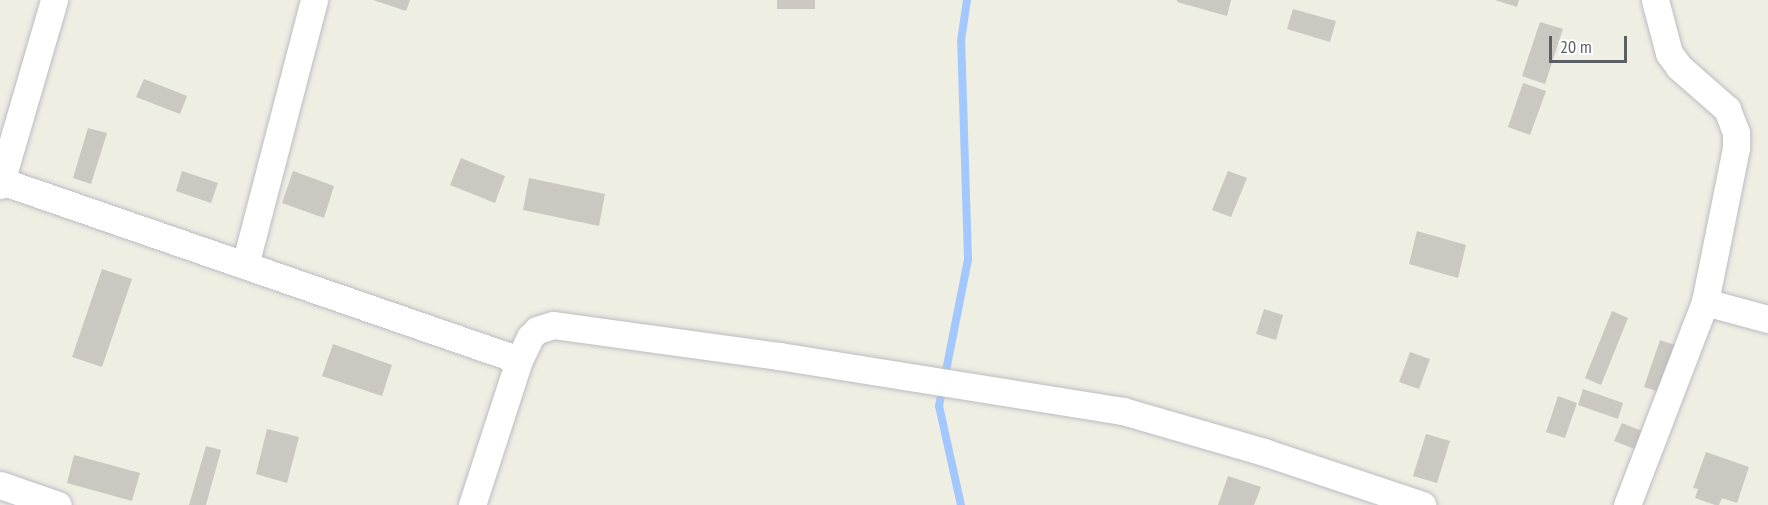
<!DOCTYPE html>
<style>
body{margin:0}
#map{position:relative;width:1768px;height:505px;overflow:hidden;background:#efeee3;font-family:"PT Sans Narrow",sans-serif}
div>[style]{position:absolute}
.stream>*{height:8px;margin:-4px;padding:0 4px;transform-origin:4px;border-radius:4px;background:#a3c8ff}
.building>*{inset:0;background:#cac8c0}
.roads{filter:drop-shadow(0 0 2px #bbbcc3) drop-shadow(0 0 2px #bbbcc3)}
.minor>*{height:27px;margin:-13.5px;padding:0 13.5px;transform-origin:13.5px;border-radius:13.5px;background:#fff}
span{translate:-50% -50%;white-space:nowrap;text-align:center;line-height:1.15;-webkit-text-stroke:4.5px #fff;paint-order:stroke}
.scale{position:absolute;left:1549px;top:36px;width:78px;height:27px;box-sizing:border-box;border:3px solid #5b5e65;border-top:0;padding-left:8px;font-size:18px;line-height:21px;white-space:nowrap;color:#5b5e65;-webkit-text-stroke:4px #fff;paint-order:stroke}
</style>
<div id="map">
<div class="stream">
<i style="left:961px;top:505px;width:101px;rotate:-102.5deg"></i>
<i style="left:939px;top:406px;width:150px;rotate:-78.8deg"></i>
<i style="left:968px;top:259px;width:218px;rotate:-91.8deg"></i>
<i style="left:961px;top:41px;width:41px;rotate:-81.7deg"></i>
</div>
<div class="building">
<i style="clip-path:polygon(373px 0,410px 0,406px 11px)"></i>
<i style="clip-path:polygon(777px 0,815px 0,815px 9px,777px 9px)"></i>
<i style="clip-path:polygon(1177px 0,1231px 0,1227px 16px,1177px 2px)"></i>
<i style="clip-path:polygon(1495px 0,1519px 0,1517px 7px)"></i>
<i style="clip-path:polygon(1293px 9px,1336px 21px,1330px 42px,1287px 29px)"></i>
<i style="clip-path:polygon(1540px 22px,1563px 29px,1545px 84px,1522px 76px)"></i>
<i style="clip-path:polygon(144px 79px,187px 96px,180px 114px,136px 97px)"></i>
<i style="clip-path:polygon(1523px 83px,1546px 91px,1530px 135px,1508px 127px)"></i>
<i style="clip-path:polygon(88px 128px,107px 133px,91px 184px,73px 178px)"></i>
<i style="clip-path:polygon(461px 158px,505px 176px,495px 203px,450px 185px)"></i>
<i style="clip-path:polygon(182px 171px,218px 183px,211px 203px,176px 191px)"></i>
<i style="clip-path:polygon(293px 171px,334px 186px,324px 218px,282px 203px)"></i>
<i style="clip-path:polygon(1228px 171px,1247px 178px,1231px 217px,1212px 210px)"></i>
<i style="clip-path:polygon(529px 178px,605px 194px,599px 226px,523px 210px)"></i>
<i style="clip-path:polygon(1417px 231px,1466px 245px,1458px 278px,1409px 264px)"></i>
<i style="clip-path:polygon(102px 269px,132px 279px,102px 367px,72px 357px)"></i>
<i style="clip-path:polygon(1264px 309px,1283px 315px,1276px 340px,1256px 334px)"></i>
<i style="clip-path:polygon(1612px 311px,1628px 318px,1601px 385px,1585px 378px)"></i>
<i style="clip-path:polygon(1660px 340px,1681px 347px,1665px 394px,1644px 387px)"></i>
<i style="clip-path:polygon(333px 344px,392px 365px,382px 396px,322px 376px)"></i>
<i style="clip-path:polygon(1410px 352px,1430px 359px,1419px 389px,1399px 382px)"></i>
<i style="clip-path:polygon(1583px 389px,1623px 403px,1618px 419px,1578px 405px)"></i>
<i style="clip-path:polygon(1558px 396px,1577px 403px,1565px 438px,1546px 432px)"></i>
<i style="clip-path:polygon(1622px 423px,1647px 433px,1640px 451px,1614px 441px)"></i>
<i style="clip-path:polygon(267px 429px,299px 437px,287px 483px,256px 474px)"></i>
<i style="clip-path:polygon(1426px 434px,1450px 441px,1437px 483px,1413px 476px)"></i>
<i style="clip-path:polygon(206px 446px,221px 450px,206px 505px,189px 505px)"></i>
<i style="clip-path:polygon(1706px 452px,1749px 467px,1737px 503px,1722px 498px,1719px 505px,1715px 505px,1695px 498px,1698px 489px,1693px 488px)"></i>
<i style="clip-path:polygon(74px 455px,140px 473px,132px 501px,67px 483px)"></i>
<i style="clip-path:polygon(1228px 476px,1261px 487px,1254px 505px,1218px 505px)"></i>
</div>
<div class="roads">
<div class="minor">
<i style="left:1655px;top:0;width:55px;rotate:75.2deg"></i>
<i style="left:1669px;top:53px;width:17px;rotate:54deg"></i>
<i style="left:1679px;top:67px;width:64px;rotate:41.2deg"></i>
<i style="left:1727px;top:109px;width:25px;rotate:69deg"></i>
<i style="left:1736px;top:132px;width:16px;rotate:90deg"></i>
<i style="left:1736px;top:148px;width:157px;rotate:101.4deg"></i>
<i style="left:1px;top:181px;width:548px;rotate:19.06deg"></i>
<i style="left:0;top:185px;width:193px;rotate:-73.7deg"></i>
<i style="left:245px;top:265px;width:274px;rotate:-75.4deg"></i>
<i style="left:0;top:485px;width:61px;rotate:19deg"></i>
<i style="left:472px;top:505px;width:152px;rotate:-72deg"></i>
<i style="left:519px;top:360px;width:25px;rotate:-64deg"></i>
<i style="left:530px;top:337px;width:10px;rotate:-45deg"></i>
<i style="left:537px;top:330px;width:17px;rotate:-17deg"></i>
<i style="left:553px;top:325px;width:228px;rotate:7.8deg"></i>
<i style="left:779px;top:356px;width:348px;rotate:9.1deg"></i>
<i style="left:1123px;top:411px;width:147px;rotate:16.2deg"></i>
<i style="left:1264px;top:452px;width:167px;rotate:18.5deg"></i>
<i style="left:1627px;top:505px;width:217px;rotate:-69deg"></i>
<i style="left:1705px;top:302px;width:65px;rotate:15.1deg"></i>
</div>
</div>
<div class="scale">20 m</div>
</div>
